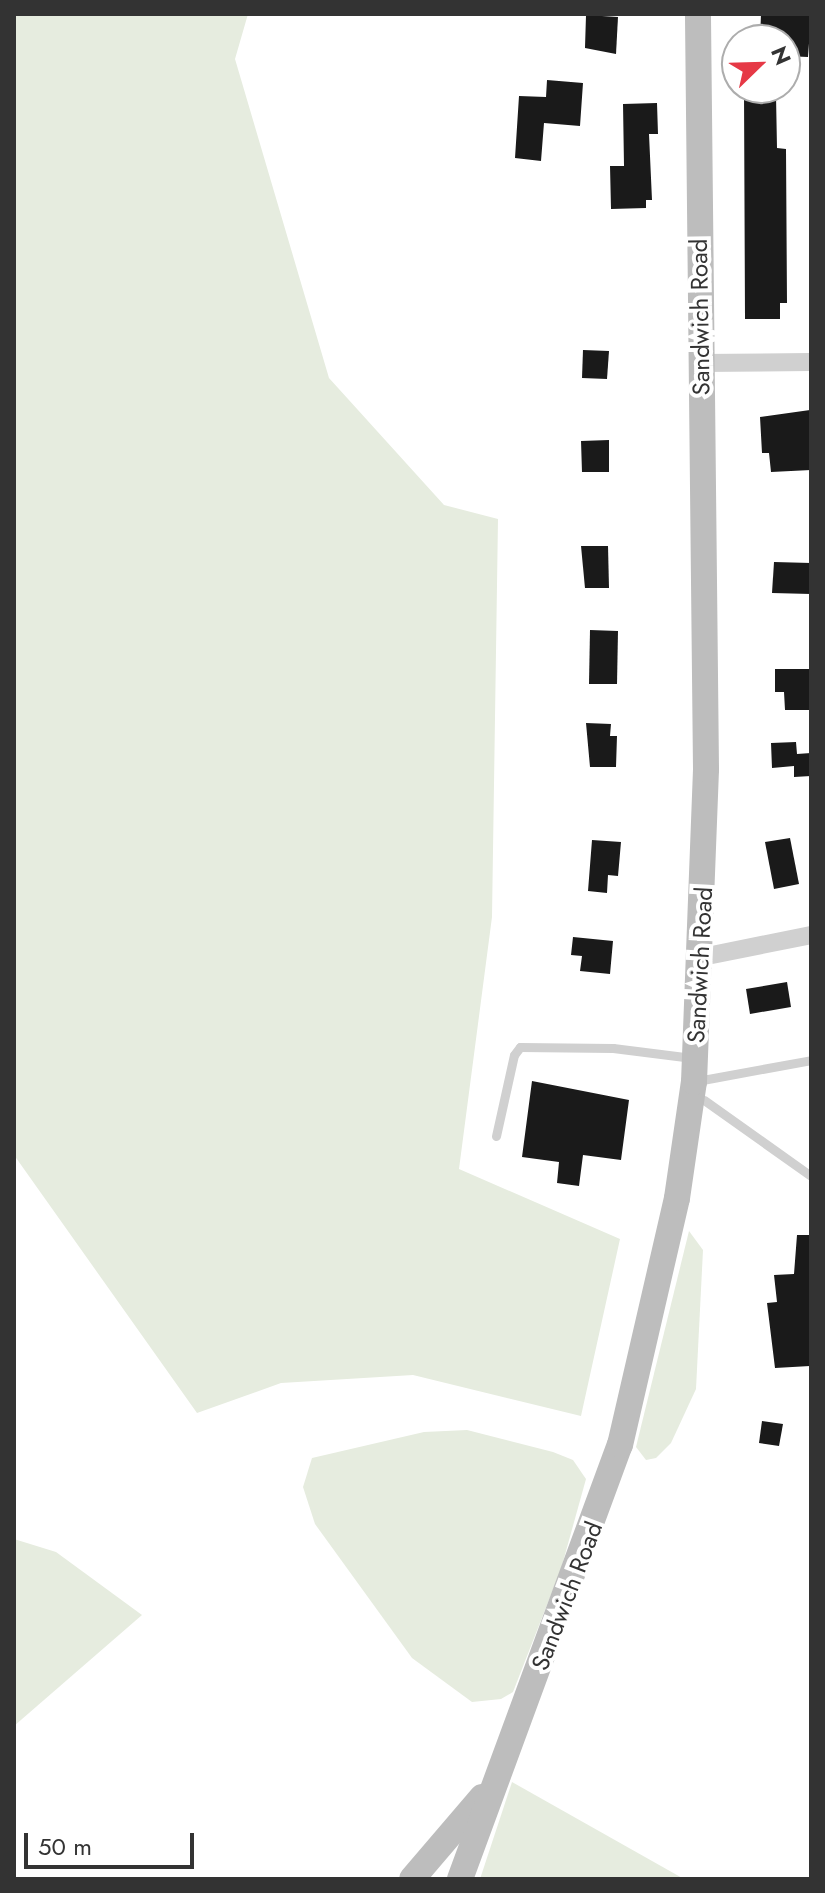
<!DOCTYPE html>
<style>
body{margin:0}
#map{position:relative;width:825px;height:1893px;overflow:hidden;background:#fff;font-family:Jost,sans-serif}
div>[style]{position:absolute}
.green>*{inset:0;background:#e6ecdf}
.building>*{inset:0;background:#1a1a1a}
.lane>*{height:9px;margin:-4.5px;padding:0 4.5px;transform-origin:4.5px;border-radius:4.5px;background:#d0d0d0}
.street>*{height:18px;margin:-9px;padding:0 9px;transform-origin:9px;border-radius:9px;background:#d0d0d0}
.secondary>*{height:26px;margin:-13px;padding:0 13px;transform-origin:13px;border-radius:13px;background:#bdbdbd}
span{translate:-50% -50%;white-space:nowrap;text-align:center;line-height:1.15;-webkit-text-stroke:8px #fff;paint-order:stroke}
.street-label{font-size:24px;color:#333}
.frame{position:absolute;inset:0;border:16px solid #333;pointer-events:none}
.north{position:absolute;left:721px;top:24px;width:80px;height:80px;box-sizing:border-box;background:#fff;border:2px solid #adadad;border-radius:50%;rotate:67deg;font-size:22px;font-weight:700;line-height:32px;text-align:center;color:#333}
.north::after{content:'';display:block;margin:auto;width:28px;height:36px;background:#e63946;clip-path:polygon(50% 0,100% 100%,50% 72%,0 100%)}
.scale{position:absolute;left:24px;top:1833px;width:170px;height:36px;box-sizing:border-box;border:4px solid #333;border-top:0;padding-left:10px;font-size:24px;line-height:28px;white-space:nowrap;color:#333;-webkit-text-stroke:6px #fff;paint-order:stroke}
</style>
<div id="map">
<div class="green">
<i style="clip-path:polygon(14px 14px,248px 14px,235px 59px,329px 378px,444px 505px,498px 519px,492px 917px,459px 1169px,620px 1239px,581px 1416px,413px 1375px,281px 1383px,197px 1413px,14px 1155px)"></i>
<i style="clip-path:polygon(689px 1231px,703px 1250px,696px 1389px,671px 1443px,656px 1458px,646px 1460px,636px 1447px)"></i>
<i style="clip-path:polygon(467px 1430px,553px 1452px,573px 1460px,586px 1479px,561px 1569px,513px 1692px,501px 1699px,472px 1702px,412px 1658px,315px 1524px,303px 1487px,312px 1458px,424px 1432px)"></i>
<i style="clip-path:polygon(14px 1539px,56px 1552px,142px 1615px,14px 1726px)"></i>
<i style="clip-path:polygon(512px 1782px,684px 1879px,480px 1879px)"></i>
</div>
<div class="building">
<i style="clip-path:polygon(761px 14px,811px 16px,808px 57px,785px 56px,785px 40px,760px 40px)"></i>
<i style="clip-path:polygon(586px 15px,618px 17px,616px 54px,585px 48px)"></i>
<i style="clip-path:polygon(547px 80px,583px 83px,580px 126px,544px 123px,541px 161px,515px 158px,519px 96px,546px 97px)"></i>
<i style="clip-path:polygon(744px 93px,776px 95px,777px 148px,786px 149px,787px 303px,780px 303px,780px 319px,745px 319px)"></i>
<i style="clip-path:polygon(657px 103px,658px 134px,649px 134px,652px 200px,646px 200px,646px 208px,611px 209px,610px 166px,624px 166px,623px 104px)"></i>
<i style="clip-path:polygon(583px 350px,609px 351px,607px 379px,582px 378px)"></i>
<i style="clip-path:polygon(810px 410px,811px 470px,771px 472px,769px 453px,762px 453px,760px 417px)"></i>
<i style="clip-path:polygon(609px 440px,609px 472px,582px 472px,581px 441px)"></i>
<i style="clip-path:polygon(581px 546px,608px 546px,609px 588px,585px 588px)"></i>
<i style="clip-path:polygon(774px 562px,811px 563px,811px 594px,772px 593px)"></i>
<i style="clip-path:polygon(590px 630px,618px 631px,617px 684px,589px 684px)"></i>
<i style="clip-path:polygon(775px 669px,811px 669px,811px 710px,785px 710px,784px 692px,775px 692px)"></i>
<i style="clip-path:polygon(586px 723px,611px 724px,610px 736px,617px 736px,616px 767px,590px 767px)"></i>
<i style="clip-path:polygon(796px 742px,797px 754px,811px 753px,811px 776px,794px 777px,794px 766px,772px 768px,771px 743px)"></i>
<i style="clip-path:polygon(790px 838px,799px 884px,774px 889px,765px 842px)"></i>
<i style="clip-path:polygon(592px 840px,621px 842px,618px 876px,608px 875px,607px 893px,588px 891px)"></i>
<i style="clip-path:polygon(573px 937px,613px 941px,610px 974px,580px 971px,582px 956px,571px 955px)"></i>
<i style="clip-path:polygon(787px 982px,791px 1007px,750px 1014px,746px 989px)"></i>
<i style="clip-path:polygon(532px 1081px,629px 1100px,621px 1160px,583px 1155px,579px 1186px,557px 1183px,559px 1162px,522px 1157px)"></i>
<i style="clip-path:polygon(797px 1235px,811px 1235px,811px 1360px,810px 1366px,775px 1368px,767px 1303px,777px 1302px,774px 1275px,794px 1274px)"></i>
<i style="clip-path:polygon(762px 1421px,783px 1424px,779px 1446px,759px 1443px)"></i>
</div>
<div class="lane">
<i style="left:697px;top:1081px;width:116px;rotate:-10.4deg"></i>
<i style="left:704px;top:1100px;width:131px;rotate:35.4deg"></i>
<i style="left:496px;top:1136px;width:83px;rotate:-77.5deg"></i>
<i style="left:514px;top:1055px;width:10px;rotate:-53deg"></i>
<i style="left:520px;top:1047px;width:93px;rotate:0.6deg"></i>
<i style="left:613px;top:1048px;width:80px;rotate:7.2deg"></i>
</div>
<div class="street">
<i style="left:701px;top:363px;width:110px;rotate:-0.5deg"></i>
<i style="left:702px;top:957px;width:111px;rotate:-11.4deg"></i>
</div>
<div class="secondary">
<i style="left:412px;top:1879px;width:108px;rotate:-49.5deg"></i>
<i style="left:460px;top:1879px;width:463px;rotate:-69.8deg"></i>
<i style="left:620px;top:1445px;width:253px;rotate:-77deg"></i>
<i style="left:677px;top:1198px;width:117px;rotate:-81.7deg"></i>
<i style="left:694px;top:1082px;width:313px;rotate:-87.8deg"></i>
<i style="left:706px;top:769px;width:755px;rotate:-90.61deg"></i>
</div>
<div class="street-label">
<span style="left:700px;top:317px;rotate:-91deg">Sandwich Road</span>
<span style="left:700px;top:965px;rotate:-87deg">Sandwich Road</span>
<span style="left:567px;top:1596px;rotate:-69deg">Sandwich Road</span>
</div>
<div class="frame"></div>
<div class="north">N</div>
<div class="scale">50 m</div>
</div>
